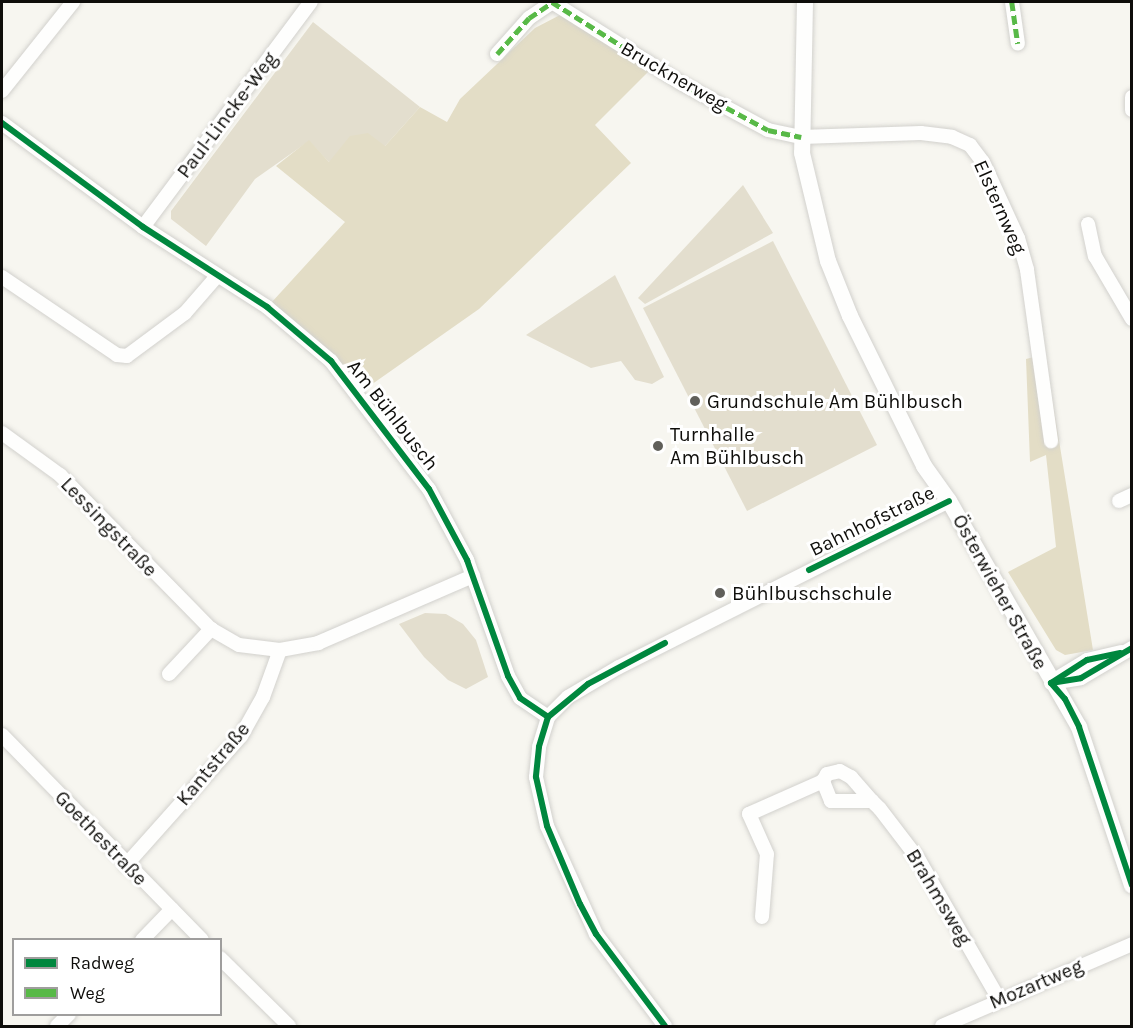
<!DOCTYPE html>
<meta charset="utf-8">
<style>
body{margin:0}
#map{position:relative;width:1133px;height:1028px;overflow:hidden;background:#f7f6f0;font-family:Karla,sans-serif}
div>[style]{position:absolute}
.green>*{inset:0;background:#e3dece}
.forest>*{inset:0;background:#e3ddc6}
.roads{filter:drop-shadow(0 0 2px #d2d1cd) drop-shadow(0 0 2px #d2d1cd)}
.minor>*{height:14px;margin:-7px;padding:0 7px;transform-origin:7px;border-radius:7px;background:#fefefd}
.tertiary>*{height:16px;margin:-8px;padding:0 8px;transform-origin:8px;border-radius:8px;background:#fefefd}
.quiet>*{height:4.5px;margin-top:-2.25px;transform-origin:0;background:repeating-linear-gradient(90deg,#58b947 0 9px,transparent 0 13.5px)}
.cycleway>*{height:6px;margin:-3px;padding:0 3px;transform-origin:3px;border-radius:3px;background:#00873e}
.dots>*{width:16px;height:16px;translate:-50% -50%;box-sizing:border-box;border:3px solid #fff;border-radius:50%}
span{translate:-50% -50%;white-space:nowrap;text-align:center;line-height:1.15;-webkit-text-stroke:6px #fff;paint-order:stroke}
.street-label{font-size:20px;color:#0e0d0a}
.poi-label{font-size:20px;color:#0e0d0a}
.left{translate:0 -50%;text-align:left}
.frame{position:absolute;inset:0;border:3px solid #0e0d0a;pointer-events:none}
.legend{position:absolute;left:12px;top:938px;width:210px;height:78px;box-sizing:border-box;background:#fff;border:2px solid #9f9e9d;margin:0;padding:8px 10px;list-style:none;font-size:18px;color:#0e0d0a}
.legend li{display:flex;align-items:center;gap:12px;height:30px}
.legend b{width:30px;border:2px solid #9f9e9d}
</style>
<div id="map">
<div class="green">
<i style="clip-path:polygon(313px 22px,420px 107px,385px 146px,329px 162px,309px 141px,255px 179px,206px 246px,171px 219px,171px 211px)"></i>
<i style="clip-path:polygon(743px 185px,773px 233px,645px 304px,638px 298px)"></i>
<i style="clip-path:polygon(773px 241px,877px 445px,747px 511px,643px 308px)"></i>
<i style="clip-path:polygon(615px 275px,664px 377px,652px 384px,635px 380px,621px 361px,591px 368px,526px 335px)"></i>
<i style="clip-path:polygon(425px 613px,446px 614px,463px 624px,476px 640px,488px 677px,466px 689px,448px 680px,424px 657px,399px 624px)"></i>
</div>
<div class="forest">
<i style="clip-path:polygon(562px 14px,650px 70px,595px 125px,631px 163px,479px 309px,368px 387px,271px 303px,345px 222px,276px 166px,309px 140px,329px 162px,350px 136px,368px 133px,385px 146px,420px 107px,447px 122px,460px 99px,535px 28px)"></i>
<i style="clip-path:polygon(1045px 354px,1093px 650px,1065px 655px,1056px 650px,1008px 572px,1056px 547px,1046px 455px,1030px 462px,1026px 359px)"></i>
</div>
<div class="roads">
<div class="minor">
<i style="left:552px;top:2px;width:150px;rotate:32.2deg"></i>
<i style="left:679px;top:82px;width:101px;rotate:28.3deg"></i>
<i style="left:768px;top:130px;width:34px;rotate:12deg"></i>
<i style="left:801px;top:137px;width:120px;rotate:-1.9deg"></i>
<i style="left:921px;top:133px;width:31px;rotate:7deg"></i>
<i style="left:952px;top:137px;width:20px;rotate:24deg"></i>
<i style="left:970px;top:145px;width:21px;rotate:53deg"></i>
<i style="left:983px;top:162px;width:84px;rotate:65.3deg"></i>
<i style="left:1018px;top:238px;width:33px;rotate:74deg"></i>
<i style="left:1027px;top:270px;width:173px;rotate:82deg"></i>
<i style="left:1012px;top:2px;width:42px;rotate:81.9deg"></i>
<i style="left:497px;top:54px;width:48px;rotate:-48.4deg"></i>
<i style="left:529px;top:18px;width:29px;rotate:-34deg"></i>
<i style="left:2px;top:91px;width:114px;rotate:-51.4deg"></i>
<i style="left:1132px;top:97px;width:13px;rotate:90deg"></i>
<i style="left:2px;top:123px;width:175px;rotate:36.4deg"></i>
<i style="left:143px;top:227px;width:148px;rotate:32.8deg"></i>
<i style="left:267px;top:307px;width:84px;rotate:40.2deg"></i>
<i style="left:331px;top:361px;width:161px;rotate:52.6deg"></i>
<i style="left:429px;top:489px;width:81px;rotate:61.8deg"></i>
<i style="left:467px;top:560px;width:123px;rotate:70.5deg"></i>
<i style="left:508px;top:676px;width:25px;rotate:61deg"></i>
<i style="left:520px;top:698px;width:34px;rotate:34deg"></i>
<i style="left:1088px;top:224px;width:33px;rotate:78deg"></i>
<i style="left:1095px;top:256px;width:73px;rotate:59.6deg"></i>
<i style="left:143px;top:227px;width:281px;rotate:-53.3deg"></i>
<i style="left:2px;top:277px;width:139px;rotate:34.1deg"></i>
<i style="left:117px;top:355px;width:10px;rotate:6deg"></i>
<i style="left:127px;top:356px;width:72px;rotate:-36.6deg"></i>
<i style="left:185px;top:313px;width:50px;rotate:-49deg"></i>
<i style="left:2px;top:433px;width:72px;rotate:35.9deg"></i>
<i style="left:60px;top:475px;width:216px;rotate:45.6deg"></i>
<i style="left:211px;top:629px;width:32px;rotate:30deg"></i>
<i style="left:239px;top:645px;width:41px;rotate:7deg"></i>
<i style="left:280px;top:650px;width:39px;rotate:-10deg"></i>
<i style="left:318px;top:643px;width:169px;rotate:-23.4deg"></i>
<i style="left:1119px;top:501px;width:14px;rotate:-25deg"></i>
<i style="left:169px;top:674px;width:62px;rotate:-47deg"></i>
<i style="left:1051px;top:682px;width:42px;rotate:-31.4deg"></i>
<i style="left:1087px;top:660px;width:35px;rotate:-13deg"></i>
<i style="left:1051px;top:683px;width:30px;rotate:-9deg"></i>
<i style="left:1081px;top:678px;width:59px;rotate:-30.5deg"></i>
<i style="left:2px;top:735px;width:286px;rotate:45.7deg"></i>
<i style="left:872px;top:801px;width:41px;rotate:180deg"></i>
<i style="left:831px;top:801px;width:22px;rotate:-112deg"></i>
<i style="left:823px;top:781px;width:8px;rotate:-60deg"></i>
<i style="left:827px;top:774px;width:13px;rotate:-13deg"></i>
<i style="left:840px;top:771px;width:13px;rotate:29deg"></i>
<i style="left:851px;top:777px;width:32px;rotate:49deg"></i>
<i style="left:872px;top:801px;width:11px;rotate:45deg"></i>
<i style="left:880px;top:809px;width:64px;rotate:52.6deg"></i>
<i style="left:919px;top:860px;width:160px;rotate:60.1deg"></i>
<i style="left:126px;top:865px;width:173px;rotate:-48.3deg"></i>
<i style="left:241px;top:736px;width:45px;rotate:-60.6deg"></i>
<i style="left:263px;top:697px;width:50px;rotate:-70.1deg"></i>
<i style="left:762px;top:917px;width:63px;rotate:-85.5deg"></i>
<i style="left:767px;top:854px;width:44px;rotate:-114.2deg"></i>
<i style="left:749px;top:814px;width:81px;rotate:-24deg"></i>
<i style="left:142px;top:940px;width:43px;rotate:-45.9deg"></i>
<i style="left:220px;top:958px;width:97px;rotate:44.6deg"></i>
<i style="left:57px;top:1026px;width:17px;rotate:-45deg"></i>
<i style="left:665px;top:1026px;width:115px;rotate:-126.9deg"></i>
<i style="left:596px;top:934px;width:119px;rotate:-114.4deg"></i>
<i style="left:547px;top:826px;width:50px;rotate:-102.7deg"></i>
<i style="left:536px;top:777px;width:30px;rotate:-84deg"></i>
<i style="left:539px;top:747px;width:31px;rotate:-73deg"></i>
<i style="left:548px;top:717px;width:28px;rotate:-45deg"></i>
<i style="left:568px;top:697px;width:59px;rotate:-30.5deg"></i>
<i style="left:619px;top:667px;width:369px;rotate:-26.7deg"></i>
<i style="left:942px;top:1026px;width:207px;rotate:-23.3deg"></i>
</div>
<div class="tertiary">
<i style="left:805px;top:2px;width:151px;rotate:91.1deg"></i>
<i style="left:802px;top:153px;width:111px;rotate:76.5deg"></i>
<i style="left:828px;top:261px;width:59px;rotate:68.2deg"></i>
<i style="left:850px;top:316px;width:167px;rotate:63.7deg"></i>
<i style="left:924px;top:466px;width:43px;rotate:54.5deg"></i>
<i style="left:949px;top:501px;width:261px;rotate:60.1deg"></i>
<i style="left:1079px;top:727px;width:167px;rotate:71.5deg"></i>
</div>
</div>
<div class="quiet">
<i style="left:552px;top:2px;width:150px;rotate:32.2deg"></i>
<i style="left:679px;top:82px;width:101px;rotate:28.3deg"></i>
<i style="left:768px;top:130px;width:34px;rotate:12deg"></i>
<i style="left:1012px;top:2px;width:42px;rotate:81.9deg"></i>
<i style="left:497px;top:54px;width:48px;rotate:-48.4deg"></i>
<i style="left:529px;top:18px;width:29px;rotate:-34deg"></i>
</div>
<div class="cycleway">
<i style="left:2px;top:123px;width:175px;rotate:36.4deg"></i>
<i style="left:143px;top:227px;width:148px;rotate:32.8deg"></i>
<i style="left:267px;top:307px;width:84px;rotate:40.2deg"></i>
<i style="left:331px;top:361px;width:161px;rotate:52.6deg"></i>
<i style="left:429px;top:489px;width:81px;rotate:61.8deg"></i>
<i style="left:467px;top:560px;width:123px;rotate:70.5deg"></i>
<i style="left:508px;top:676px;width:25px;rotate:61deg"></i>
<i style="left:520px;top:698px;width:34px;rotate:34deg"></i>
<i style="left:809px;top:570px;width:156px;rotate:-26.2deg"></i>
<i style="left:665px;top:643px;width:87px;rotate:152deg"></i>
<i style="left:588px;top:684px;width:52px;rotate:140.5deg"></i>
<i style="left:548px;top:717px;width:31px;rotate:107deg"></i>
<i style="left:539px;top:747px;width:30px;rotate:96deg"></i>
<i style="left:536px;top:777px;width:50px;rotate:77.3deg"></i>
<i style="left:547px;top:826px;width:85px;rotate:67.1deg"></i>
<i style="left:580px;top:904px;width:34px;rotate:62deg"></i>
<i style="left:596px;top:934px;width:115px;rotate:53.1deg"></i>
<i style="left:1051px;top:683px;width:21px;rotate:49deg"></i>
<i style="left:1065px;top:699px;width:31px;rotate:63deg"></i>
<i style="left:1079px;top:727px;width:167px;rotate:71.5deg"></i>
<i style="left:1051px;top:683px;width:30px;rotate:-9deg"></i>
<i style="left:1081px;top:678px;width:59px;rotate:-30.5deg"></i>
<i style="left:1051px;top:683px;width:43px;rotate:-32.6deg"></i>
<i style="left:1087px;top:660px;width:34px;rotate:-12deg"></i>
</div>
<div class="dots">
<i style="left:695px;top:401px;background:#605f5a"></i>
<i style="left:658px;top:446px;background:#605f5a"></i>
<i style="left:720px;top:593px;background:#605f5a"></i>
</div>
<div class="street-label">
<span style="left:674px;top:76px;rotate:30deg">Brucknerweg</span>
<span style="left:227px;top:115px;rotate:-53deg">Paul-Lincke-Weg</span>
<span style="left:1000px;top:207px;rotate:66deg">Elsternweg</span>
<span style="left:393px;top:415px;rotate:52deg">Am Bühlbusch</span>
<span style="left:872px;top:521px;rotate:-26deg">Bahnhofstraße</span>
<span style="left:109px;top:527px;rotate:46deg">Lessingstraße</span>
<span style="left:1000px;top:592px;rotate:61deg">Österwieher Straße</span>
<span style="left:213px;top:764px;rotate:-50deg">Kantstraße</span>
<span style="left:101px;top:838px;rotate:46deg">Goethestraße</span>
<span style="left:939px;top:897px;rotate:59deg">Brahmsweg</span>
<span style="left:1036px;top:984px;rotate:-23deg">Mozartweg</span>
</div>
<div class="poi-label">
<span class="left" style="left:707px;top:401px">Grundschule Am Bühlbusch</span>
<span class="left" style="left:670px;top:446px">Turnhalle<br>Am Bühlbusch</span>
<span class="left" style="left:732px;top:593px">Bühlbuschschule</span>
</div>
<div class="frame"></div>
<ul class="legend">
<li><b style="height:8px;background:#00873e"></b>Radweg</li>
<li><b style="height:8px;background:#58b947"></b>Weg</li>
</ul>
</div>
